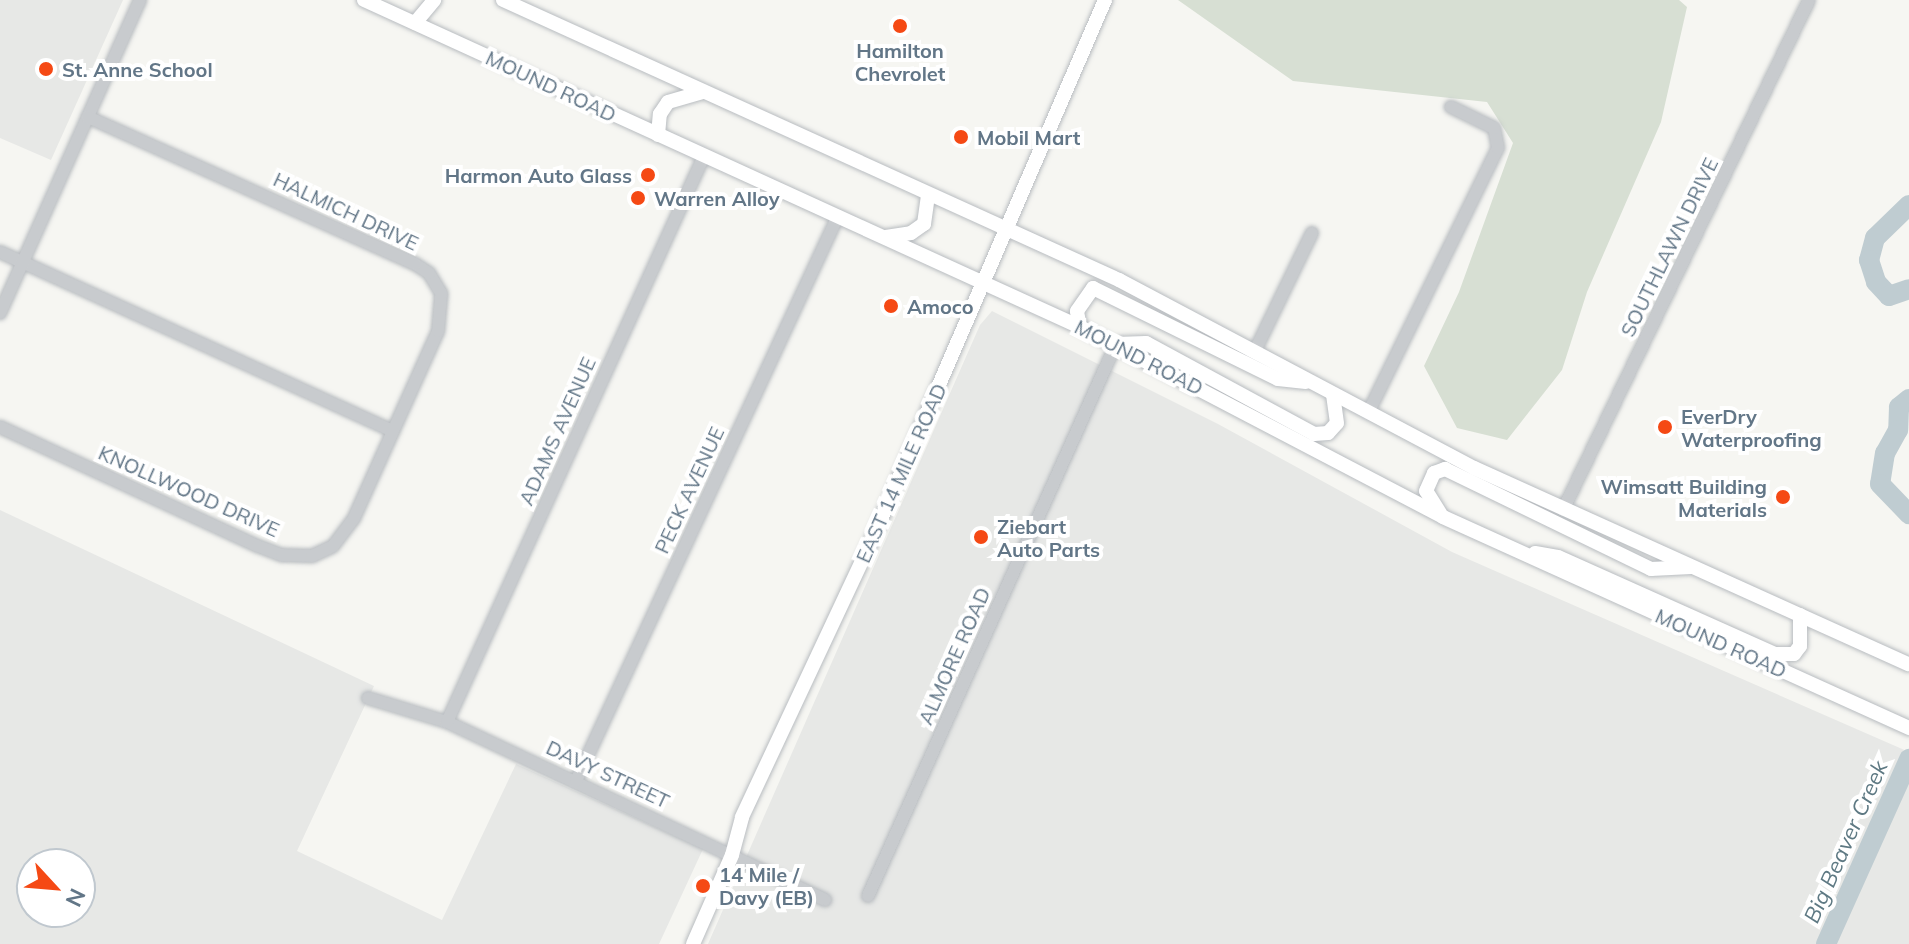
<!DOCTYPE html>
<style>
body{margin:0}
#map{position:relative;width:1909px;height:944px;overflow:hidden;background:#f6f6f2;font-family:Mulish,sans-serif}
div>[style]{position:absolute}
.built>*{inset:0;background:#e7e8e6}
.green>*{inset:0;background:#d7dfd3}
.river>*{height:20px;margin:-10px;padding:0 10px;transform-origin:10px;border-radius:10px;background:#bfccd1}
.roads{filter:drop-shadow(0 0 2px #b8bcc0) drop-shadow(0 0 2px #b8bcc0)}
.minor>*{height:12px;margin:-6px;padding:0 6px;transform-origin:6px;border-radius:6px;background:#c8cbce}
.major>*{height:14px;margin:-7px;padding:0 7px;transform-origin:7px;border-radius:7px;background:#fff}
.dots>*{width:22px;height:22px;translate:-50% -50%;box-sizing:border-box;border:4px solid #fff;border-radius:50%}
span{translate:-50% -50%;white-space:nowrap;text-align:center;line-height:1.15;-webkit-text-stroke:8px #fff;paint-order:stroke}
.poi-label{font-size:20px;color:#627687;font-weight:700}
.left{translate:0 -50%;text-align:left}
.right{translate:-100% -50%;text-align:right}
.street-label{font-size:20px;color:#627687}
.water-label{font-size:22px;color:#5e7983;font-style:italic}
.north{position:absolute;left:16px;top:848px;width:80px;height:80px;box-sizing:border-box;background:#fff;border:2px solid #c0c8cf;border-radius:50%;rotate:116deg;font-size:22px;font-weight:700;line-height:32px;text-align:center;color:#627687}
.north::after{content:'';display:block;margin:auto;width:28px;height:36px;background:#f54914;clip-path:polygon(50% 0,100% 100%,50% 72%,0 100%)}
</style>
<div id="map">
<div class="built">
<i style="clip-path:polygon(0 0,123px 0,51px 160px,0 138px)"></i>
<i style="clip-path:polygon(992px 311px,1218px 424px,1452px 552px,1909px 752px,1909px 944px,708px 944px,980px 325px)"></i>
<i style="clip-path:polygon(evenodd,0 510px,374px 686px,297px 851px,442px 920px,516px 764px,703px 849px,659px 944px,0 944px,0 510px,32px 864px,80px 864px,80px 912px,32px 912px,32px 864px)"></i>
</div>
<div class="green">
<i style="clip-path:polygon(1178px 0,1679px 0,1687px 7px,1661px 122px,1587px 292px,1562px 370px,1507px 440px,1457px 428px,1424px 366px,1459px 292px,1513px 143px,1487px 102px,1293px 81px)"></i>
</div>
<div class="river">
<i style="left:1909px;top:205px;width:47px;rotate:135.9deg"></i>
<i style="left:1875px;top:238px;width:23px;rotate:105deg"></i>
<i style="left:1869px;top:260px;width:23px;rotate:72deg"></i>
<i style="left:1876px;top:282px;width:19px;rotate:47deg"></i>
<i style="left:1889px;top:296px;width:21px;rotate:-19deg"></i>
<i style="left:1909px;top:399px;width:13px;rotate:141deg"></i>
<i style="left:1899px;top:407px;width:23px;rotate:92deg"></i>
<i style="left:1898px;top:430px;width:26px;rotate:119deg"></i>
<i style="left:1885px;top:453px;width:31px;rotate:99deg"></i>
<i style="left:1880px;top:484px;width:42px;rotate:46deg"></i>
<i style="left:1826px;top:944px;width:203px;rotate:-65.8deg"></i>
</div>
<div class="roads">
<div class="minor">
<i style="left:0;top:252px;width:432px;rotate:24.5deg"></i>
<i style="left:0;top:313px;width:343px;rotate:-65.9deg"></i>
<i style="left:1251px;top:359px;width:140px;rotate:-64.2deg"></i>
<i style="left:1368px;top:413px;width:295px;rotate:-63.9deg"></i>
<i style="left:1498px;top:148px;width:20px;rotate:-101deg"></i>
<i style="left:1494px;top:128px;width:48px;rotate:-154deg"></i>
<i style="left:0;top:427px;width:284px;rotate:24.8deg"></i>
<i style="left:258px;top:546px;width:26px;rotate:21deg"></i>
<i style="left:282px;top:555px;width:30px;rotate:2deg"></i>
<i style="left:312px;top:556px;width:23px;rotate:-25deg"></i>
<i style="left:333px;top:546px;width:35px;rotate:-53deg"></i>
<i style="left:354px;top:518px;width:205px;rotate:-65.8deg"></i>
<i style="left:438px;top:331px;width:38px;rotate:-85deg"></i>
<i style="left:441px;top:293px;width:23px;rotate:-121deg"></i>
<i style="left:429px;top:273px;width:17px;rotate:-147deg"></i>
<i style="left:415px;top:264px;width:359px;rotate:-155.8deg"></i>
<i style="left:1563px;top:510px;width:566px;rotate:-64.25deg"></i>
<i style="left:368px;top:698px;width:83px;rotate:16.9deg"></i>
<i style="left:447px;top:722px;width:418px;rotate:25.2deg"></i>
<i style="left:447px;top:722px;width:622px;rotate:-65.58deg"></i>
<i style="left:576px;top:781px;width:623px;rotate:-65.12deg"></i>
<i style="left:868px;top:896px;width:605px;rotate:-65.81deg"></i>
</div>
<div class="major">
<i style="left:364px;top:0;width:787px;rotate:24.55deg"></i>
<i style="left:1080px;top:327px;width:410px;rotate:27.6deg"></i>
<i style="left:1443px;top:517px;width:512px;rotate:24.36deg"></i>
<i style="left:503px;top:0;width:677px;rotate:24.44deg"></i>
<i style="left:1119px;top:280px;width:402px;rotate:27.9deg"></i>
<i style="left:1474px;top:468px;width:477px;rotate:24.3deg"></i>
<i style="left:415px;top:23px;width:30px;rotate:-50deg"></i>
<i style="left:658px;top:135px;width:21px;rotate:-85deg"></i>
<i style="left:660px;top:114px;width:14px;rotate:-56deg"></i>
<i style="left:668px;top:102px;width:36px;rotate:-16deg"></i>
<i style="left:886px;top:237px;width:25px;rotate:-9deg"></i>
<i style="left:911px;top:233px;width:16px;rotate:-35deg"></i>
<i style="left:924px;top:224px;width:30px;rotate:-82deg"></i>
<i style="left:1080px;top:327px;width:16px;rotate:-101deg"></i>
<i style="left:1077px;top:311px;width:28px;rotate:-55deg"></i>
<i style="left:1093px;top:288px;width:206px;rotate:26.2deg"></i>
<i style="left:1278px;top:379px;width:28px;rotate:6deg"></i>
<i style="left:1116px;top:344px;width:30px;rotate:-2deg"></i>
<i style="left:1146px;top:343px;width:191px;rotate:28.4deg"></i>
<i style="left:1314px;top:434px;width:14px;rotate:-4deg"></i>
<i style="left:1328px;top:433px;width:13px;rotate:-48deg"></i>
<i style="left:1337px;top:423px;width:29px;rotate:-98deg"></i>
<i style="left:1440px;top:513px;width:26px;rotate:-122deg"></i>
<i style="left:1426px;top:491px;width:20px;rotate:-66deg"></i>
<i style="left:1434px;top:473px;width:12px;rotate:-20deg"></i>
<i style="left:1445px;top:469px;width:229px;rotate:25.9deg"></i>
<i style="left:1651px;top:569px;width:40px;rotate:-2.9deg"></i>
<i style="left:1535px;top:553px;width:23px;rotate:10deg"></i>
<i style="left:1558px;top:557px;width:238px;rotate:24.1deg"></i>
<i style="left:1775px;top:654px;width:19px"></i>
<i style="left:1794px;top:654px;width:10px;rotate:-53deg"></i>
<i style="left:1800px;top:646px;width:31px;rotate:-90deg"></i>
<i style="left:693px;top:944px;width:97px;rotate:-66.3deg"></i>
<i style="left:732px;top:855px;width:39px;rotate:-75deg"></i>
<i style="left:742px;top:817px;width:323px;rotate:-64.9deg"></i>
<i style="left:879px;top:524px;width:571px;rotate:-66.67deg"></i>
</div>
</div>
<div class="dots">
<i style="left:900px;top:26px;background:#f54914"></i>
<i style="left:46px;top:69px;background:#f54914"></i>
<i style="left:961px;top:137px;background:#f54914"></i>
<i style="left:648px;top:175px;background:#f54914"></i>
<i style="left:638px;top:198px;background:#f54914"></i>
<i style="left:891px;top:306px;background:#f54914"></i>
<i style="left:1665px;top:427px;background:#f54914"></i>
<i style="left:1783px;top:497px;background:#f54914"></i>
<i style="left:981px;top:537px;background:#f54914"></i>
<i style="left:703px;top:886px;background:#f54914"></i>
</div>
<div class="poi-label">
<span style="left:900px;top:62px">Hamilton<br>Chevrolet</span>
<span class="left" style="left:62px;top:69px">St. Anne School</span>
<span class="left" style="left:977px;top:137px">Mobil Mart</span>
<span class="right" style="left:632px;top:175px">Harmon Auto Glass</span>
<span class="left" style="left:654px;top:198px">Warren Alloy</span>
<span class="left" style="left:907px;top:306px">Amoco</span>
<span class="left" style="left:1681px;top:428px">EverDry<br>Waterproofing</span>
<span class="right" style="left:1767px;top:498px">Wimsatt Building<br>Materials</span>
<span class="left" style="left:997px;top:538px">Ziebart<br>Auto Parts</span>
<span class="left" style="left:719px;top:886px">14 Mile /<br>Davy (EB)</span>
</div>
<div class="street-label">
<span style="left:551px;top:86px;rotate:25deg">MOUND ROAD</span>
<span style="left:346px;top:211px;rotate:25deg">HALMICH DRIVE</span>
<span style="left:1669px;top:247px;rotate:-64deg">SOUTHLAWN DRIVE</span>
<span style="left:1139px;top:357px;rotate:27deg">MOUND ROAD</span>
<span style="left:557px;top:431px;rotate:-66deg">ADAMS AVENUE</span>
<span style="left:901px;top:473px;rotate:-66deg">EAST 14 MILE ROAD</span>
<span style="left:689px;top:490px;rotate:-65deg">PECK AVENUE</span>
<span style="left:189px;top:491px;rotate:24deg">KNOLLWOOD DRIVE</span>
<span style="left:1721px;top:643px;rotate:24deg">MOUND ROAD</span>
<span style="left:954px;top:656px;rotate:-66deg">ALMORE ROAD</span>
<span style="left:608px;top:774px;rotate:25deg">DAVY STREET</span>
</div>
<div class="water-label">
<span style="left:1846px;top:842px;rotate:-66deg">Big Beaver Creek</span>
</div>
<div class="north">N</div>
</div>
